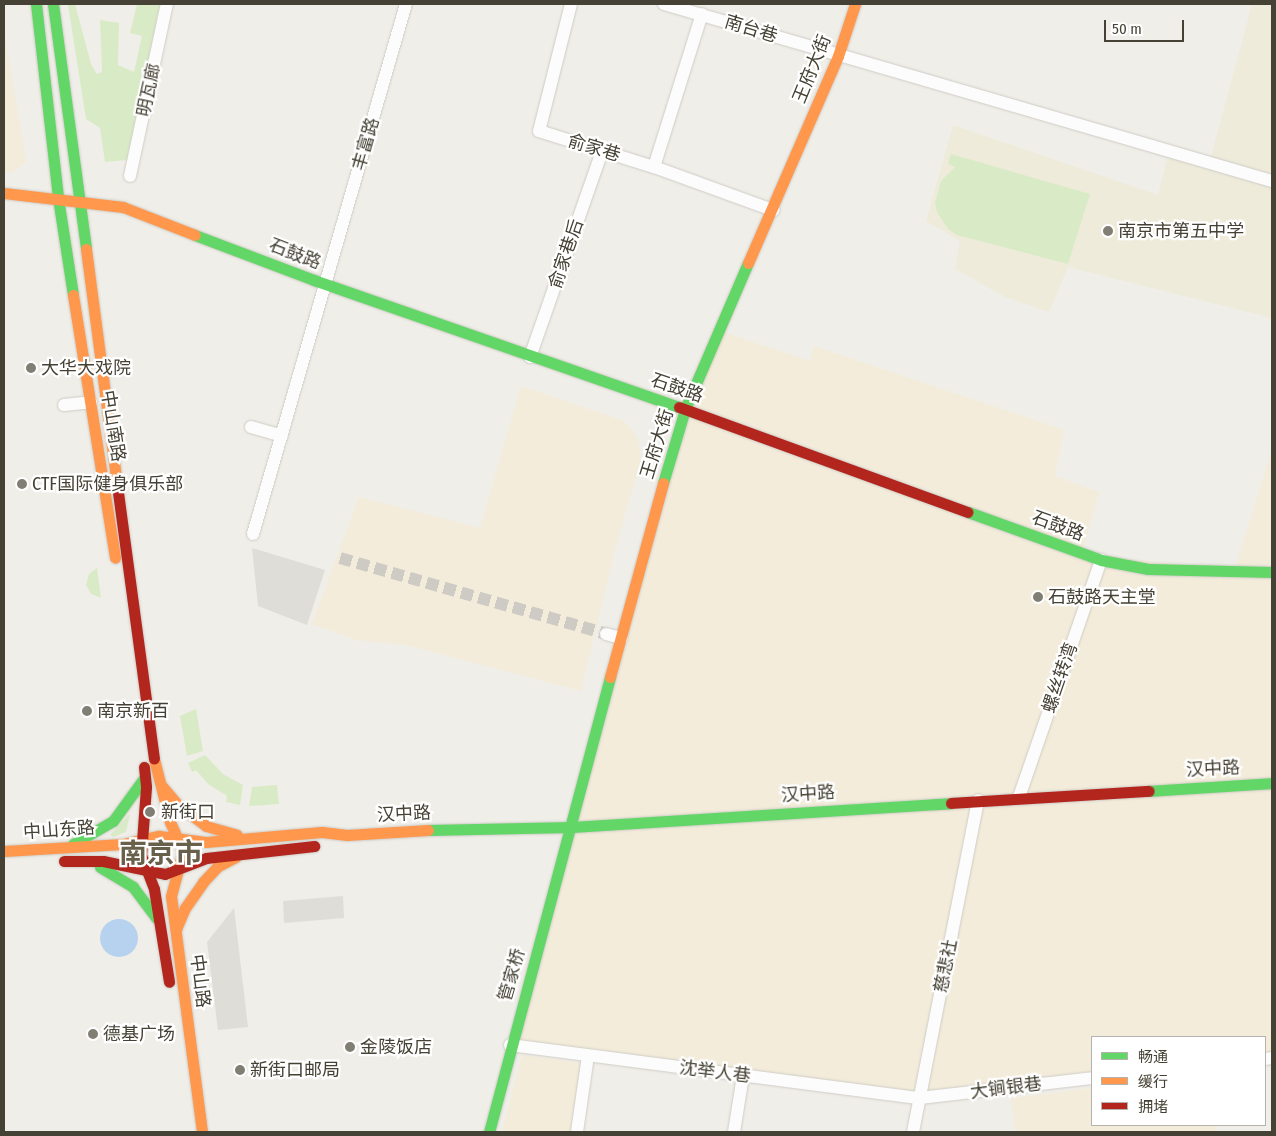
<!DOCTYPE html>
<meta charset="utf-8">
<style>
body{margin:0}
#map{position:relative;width:1276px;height:1136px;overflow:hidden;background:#f0eee8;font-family:"Fira Sans Condensed","Noto Sans SC",sans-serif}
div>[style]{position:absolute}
.commercial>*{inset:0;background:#f3ecda}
.education>*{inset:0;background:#eeebda}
.green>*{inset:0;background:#d9ebc6}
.round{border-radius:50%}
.parking>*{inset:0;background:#dfddd8}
.water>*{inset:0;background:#b7d2ef}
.street-tunnel>*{height:12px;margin-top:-6px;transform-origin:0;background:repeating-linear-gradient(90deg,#cecbc4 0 12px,transparent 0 18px)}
.roads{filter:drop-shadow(0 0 1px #ceccc6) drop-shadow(0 0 1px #ceccc6)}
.street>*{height:12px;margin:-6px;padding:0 6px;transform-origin:6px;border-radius:6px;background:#fdfcfc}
.fast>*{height:11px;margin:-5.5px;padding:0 5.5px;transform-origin:5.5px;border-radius:5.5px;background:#63d668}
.slow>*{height:11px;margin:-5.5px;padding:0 5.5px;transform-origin:5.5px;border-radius:5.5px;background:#ff974d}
.jam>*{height:11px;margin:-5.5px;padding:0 5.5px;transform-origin:5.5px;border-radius:5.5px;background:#b3261e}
.dots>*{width:14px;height:14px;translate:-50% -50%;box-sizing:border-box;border:2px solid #fff;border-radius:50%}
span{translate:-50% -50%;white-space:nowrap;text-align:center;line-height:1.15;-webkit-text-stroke:4.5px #fff;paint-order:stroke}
.street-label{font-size:18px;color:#454134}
.poi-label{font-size:18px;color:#454134}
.left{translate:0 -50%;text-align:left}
.town-label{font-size:28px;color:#68604b;font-weight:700}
.frame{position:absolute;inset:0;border:5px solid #454134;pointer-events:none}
.legend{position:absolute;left:1091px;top:1036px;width:175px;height:90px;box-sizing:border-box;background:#fff;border:1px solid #b5b3ae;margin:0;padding:6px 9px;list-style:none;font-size:15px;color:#454134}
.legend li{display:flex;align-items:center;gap:10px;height:25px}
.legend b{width:25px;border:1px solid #b5b3ae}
.scale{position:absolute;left:1104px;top:20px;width:80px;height:22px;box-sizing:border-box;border:2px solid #454134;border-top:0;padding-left:6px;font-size:15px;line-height:18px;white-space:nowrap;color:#454134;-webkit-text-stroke:4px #fff;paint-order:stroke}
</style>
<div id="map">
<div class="commercial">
<i style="clip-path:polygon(4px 31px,26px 162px,11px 173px,4px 172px)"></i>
<i style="clip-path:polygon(720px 331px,810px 361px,814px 346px,1064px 430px,1055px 476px,1099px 492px,1082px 553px,1234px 571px,1272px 450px,1272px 1058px,1265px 1059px,1265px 1037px,1092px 1037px,1092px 1079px,920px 1098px,510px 1045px,640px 559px)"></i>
<i style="clip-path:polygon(521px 386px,624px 421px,637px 436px,641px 459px,615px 549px,581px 691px,406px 645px,357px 640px,312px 624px,359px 497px,480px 528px)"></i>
<i style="clip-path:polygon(522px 1055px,587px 1064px,577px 1132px,502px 1132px)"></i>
<i style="clip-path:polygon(1092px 1088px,1092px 1125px,1215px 1125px,1216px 1132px,1015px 1132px,1011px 1098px)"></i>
</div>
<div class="education">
<i style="clip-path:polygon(1252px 4px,1272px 4px,1272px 318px,1068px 267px,1049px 312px,1005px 297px,955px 269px,960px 241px,926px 221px,953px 125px,1158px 195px,1169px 152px,1209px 164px)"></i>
</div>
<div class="green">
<i style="clip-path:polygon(75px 4px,91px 64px,97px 74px,102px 72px,100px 20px,119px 23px,118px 65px,134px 72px,142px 36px,130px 33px,137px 4px,160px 4px,127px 160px,105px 162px,100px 128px,86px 119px,68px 5px)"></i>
<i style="clip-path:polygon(951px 154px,1090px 194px,1068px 264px,957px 235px,948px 229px,937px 212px,935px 203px,941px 181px,955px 167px,948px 164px)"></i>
<i style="clip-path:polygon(97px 568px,101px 598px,91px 594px,86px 585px,89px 574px)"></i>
<i style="clip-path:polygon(196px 709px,203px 751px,187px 756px,180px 716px)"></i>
<i style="clip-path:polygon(205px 755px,223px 774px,243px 785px,240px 805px,226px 802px,227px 796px,208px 784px,196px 770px,192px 772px,188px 763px)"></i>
<i style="clip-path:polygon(277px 785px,279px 804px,249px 806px,252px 787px)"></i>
<i style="clip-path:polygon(130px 814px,126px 832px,113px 837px,110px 835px)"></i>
<i class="round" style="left:156.5px;top:848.5px;width:11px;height:11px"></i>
</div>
<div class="parking">
<i style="clip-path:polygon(252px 548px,325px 570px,307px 625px,258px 606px)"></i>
<i style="clip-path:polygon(343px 896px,344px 918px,284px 923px,283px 901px)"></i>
<i style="clip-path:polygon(234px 908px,248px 1027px,218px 1030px,207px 942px)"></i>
</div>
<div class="water">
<i class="round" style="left:100px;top:919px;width:38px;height:38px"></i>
</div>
<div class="street-tunnel">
<i style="left:340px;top:558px;width:277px;rotate:15.9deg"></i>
</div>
<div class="roads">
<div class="street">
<i style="left:571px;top:4px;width:131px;rotate:104.1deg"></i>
<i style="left:539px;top:131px;width:121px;rotate:17.4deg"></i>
<i style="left:654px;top:167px;width:127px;rotate:19.9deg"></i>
<i style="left:664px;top:4px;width:633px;rotate:16.23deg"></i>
<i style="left:654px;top:167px;width:160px;rotate:-72.6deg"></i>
<i style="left:130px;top:176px;width:176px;rotate:-77.9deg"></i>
<i style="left:530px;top:357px;width:218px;rotate:-70.7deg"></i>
<i style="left:64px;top:405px;width:27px;rotate:-6deg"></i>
<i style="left:251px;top:427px;width:32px;rotate:16deg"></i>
<i style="left:253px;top:534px;width:552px;rotate:-73.9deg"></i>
<i style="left:606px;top:634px;width:16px;rotate:15deg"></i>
<i style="left:1019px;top:797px;width:251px;rotate:-70.9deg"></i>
<i style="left:510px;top:1045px;width:413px;rotate:7.4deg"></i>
<i style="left:920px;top:1098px;width:173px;rotate:-6.6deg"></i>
<i style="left:1265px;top:1059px;width:7px;rotate:-8deg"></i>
<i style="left:577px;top:1132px;width:77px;rotate:-81.8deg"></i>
<i style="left:734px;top:1132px;width:57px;rotate:-80.9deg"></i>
<i style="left:913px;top:1132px;width:338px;rotate:-78.9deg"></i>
</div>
<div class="fast">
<i style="left:36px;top:4px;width:195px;rotate:83.5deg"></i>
<i style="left:58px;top:198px;width:98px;rotate:81.2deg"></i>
<i style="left:53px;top:4px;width:247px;rotate:82.3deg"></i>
<i style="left:195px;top:235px;width:127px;rotate:20.7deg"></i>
<i style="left:314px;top:280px;width:386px;rotate:19.2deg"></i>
<i style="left:663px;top:483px;width:77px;rotate:-73.4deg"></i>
<i style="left:685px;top:409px;width:159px;rotate:-66.7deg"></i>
<i style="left:968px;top:512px;width:141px;rotate:19.8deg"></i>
<i style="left:1101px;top:560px;width:48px;rotate:10.8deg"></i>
<i style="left:1148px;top:569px;width:124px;rotate:1.4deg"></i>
<i style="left:1149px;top:791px;width:123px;rotate:-3.7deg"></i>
<i style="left:428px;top:830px;width:144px;rotate:-1.2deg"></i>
<i style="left:572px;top:827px;width:380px;rotate:-3.6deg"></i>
<i style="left:73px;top:844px;width:46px;rotate:-29.9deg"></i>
<i style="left:113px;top:821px;width:54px;rotate:-54deg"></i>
<i style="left:100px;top:867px;width:39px;rotate:31deg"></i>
<i style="left:133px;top:887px;width:39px;rotate:53deg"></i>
<i style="left:489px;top:1132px;width:471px;rotate:-75.1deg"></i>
</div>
<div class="slow">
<i style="left:4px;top:193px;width:120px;rotate:6.7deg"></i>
<i style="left:123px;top:207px;width:77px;rotate:21.3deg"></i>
<i style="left:86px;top:249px;width:238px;rotate:82.5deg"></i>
<i style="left:748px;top:263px;width:226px;rotate:-66.5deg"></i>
<i style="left:838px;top:56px;width:55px;rotate:-71.9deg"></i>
<i style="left:73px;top:295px;width:266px;rotate:80.9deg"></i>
<i style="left:610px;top:677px;width:201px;rotate:-74.7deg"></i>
<i style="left:154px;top:759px;width:65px;rotate:75.7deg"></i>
<i style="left:170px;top:822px;width:32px;rotate:66deg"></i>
<i style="left:183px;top:851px;width:47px;rotate:104.9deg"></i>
<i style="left:171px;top:896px;width:238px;rotate:82.5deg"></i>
<i style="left:161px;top:785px;width:25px;rotate:50deg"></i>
<i style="left:177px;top:804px;width:36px;rotate:37deg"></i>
<i style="left:206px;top:826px;width:32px;rotate:16deg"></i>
<i style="left:4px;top:851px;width:119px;rotate:-3.4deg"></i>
<i style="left:123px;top:844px;width:37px;rotate:-13deg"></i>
<i style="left:159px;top:836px;width:47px;rotate:7.3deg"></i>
<i style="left:206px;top:842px;width:116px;rotate:-4.9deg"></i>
<i style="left:322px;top:832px;width:25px;rotate:7deg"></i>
<i style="left:347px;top:835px;width:81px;rotate:-3.5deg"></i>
<i style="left:176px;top:929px;width:23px;rotate:-67deg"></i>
<i style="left:185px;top:908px;width:32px;rotate:-55deg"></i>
<i style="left:203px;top:882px;width:22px;rotate:-47deg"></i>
<i style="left:218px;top:866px;width:20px;rotate:-27deg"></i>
</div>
<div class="jam">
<i style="left:679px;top:407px;width:307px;rotate:20deg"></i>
<i style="left:117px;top:485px;width:276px;rotate:82.3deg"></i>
<i style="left:144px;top:767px;width:20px;rotate:84deg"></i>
<i style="left:146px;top:787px;width:68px;rotate:94.2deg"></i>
<i style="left:141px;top:855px;width:36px;rotate:69deg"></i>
<i style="left:154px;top:889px;width:94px;rotate:80.8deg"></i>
<i style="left:951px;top:803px;width:198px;rotate:-3.5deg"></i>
<i style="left:64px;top:861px;width:39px"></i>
<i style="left:103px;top:861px;width:63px;rotate:11.8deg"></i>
<i style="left:165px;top:874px;width:44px;rotate:-21.3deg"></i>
<i style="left:206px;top:858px;width:109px;rotate:-6.3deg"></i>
</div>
</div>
<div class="dots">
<i style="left:1108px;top:231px;background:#817e73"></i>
<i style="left:31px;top:368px;background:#817e73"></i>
<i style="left:22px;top:484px;background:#817e73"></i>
<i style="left:1038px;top:597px;background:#817e73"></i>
<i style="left:87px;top:711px;background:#817e73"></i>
<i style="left:150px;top:812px;background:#817e73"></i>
<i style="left:93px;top:1034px;background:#817e73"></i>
<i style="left:350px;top:1047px;background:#817e73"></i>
<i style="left:240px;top:1070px;background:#817e73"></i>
</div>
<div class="street-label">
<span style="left:751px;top:29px;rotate:17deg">南台巷</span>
<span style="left:812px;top:69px;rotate:-68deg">王府大街</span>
<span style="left:149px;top:90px;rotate:-78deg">明瓦廊</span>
<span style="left:366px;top:144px;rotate:-74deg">丰富路</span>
<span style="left:594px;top:148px;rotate:17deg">俞家巷</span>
<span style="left:295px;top:254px;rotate:21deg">石鼓路</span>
<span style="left:566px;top:254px;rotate:-71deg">俞家巷后</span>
<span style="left:677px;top:388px;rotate:19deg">石鼓路</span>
<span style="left:113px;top:426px;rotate:81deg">中山南路</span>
<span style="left:657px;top:444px;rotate:-73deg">王府大街</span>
<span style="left:1058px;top:526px;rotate:20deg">石鼓路</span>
<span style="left:1060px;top:678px;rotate:-71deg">螺丝转湾</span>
<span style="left:1213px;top:769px;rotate:-3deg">汉中路</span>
<span style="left:808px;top:794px;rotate:-4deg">汉中路</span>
<span style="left:404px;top:814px;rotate:-3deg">汉中路</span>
<span style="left:59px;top:830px;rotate:-4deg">中山东路</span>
<span style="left:946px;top:966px;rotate:-79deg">慈悲社</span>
<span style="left:512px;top:975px;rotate:-74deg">管家桥</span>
<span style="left:200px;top:981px;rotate:83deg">中山路</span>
<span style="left:715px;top:1072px;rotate:7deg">沈举人巷</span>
<span style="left:1006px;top:1088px;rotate:-7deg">大锏银巷</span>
</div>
<div class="poi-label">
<span class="left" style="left:1118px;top:231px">南京市第五中学</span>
<span class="left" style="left:41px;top:368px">大华大戏院</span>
<span class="left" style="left:32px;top:484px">CTF国际健身俱乐部</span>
<span class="left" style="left:1048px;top:597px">石鼓路天主堂</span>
<span class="left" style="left:97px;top:711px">南京新百</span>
<span class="left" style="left:161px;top:812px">新街口</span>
<span class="left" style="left:103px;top:1034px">德基广场</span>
<span class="left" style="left:360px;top:1047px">金陵饭店</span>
<span class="left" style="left:250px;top:1070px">新街口邮局</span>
</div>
<div class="town-label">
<span style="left:161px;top:854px">南京市</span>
</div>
<div class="frame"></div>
<ul class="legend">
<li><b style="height:6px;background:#63d668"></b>畅通</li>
<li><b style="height:6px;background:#ff974d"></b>缓行</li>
<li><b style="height:6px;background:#b3261e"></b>拥堵</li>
</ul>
<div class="scale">50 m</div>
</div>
